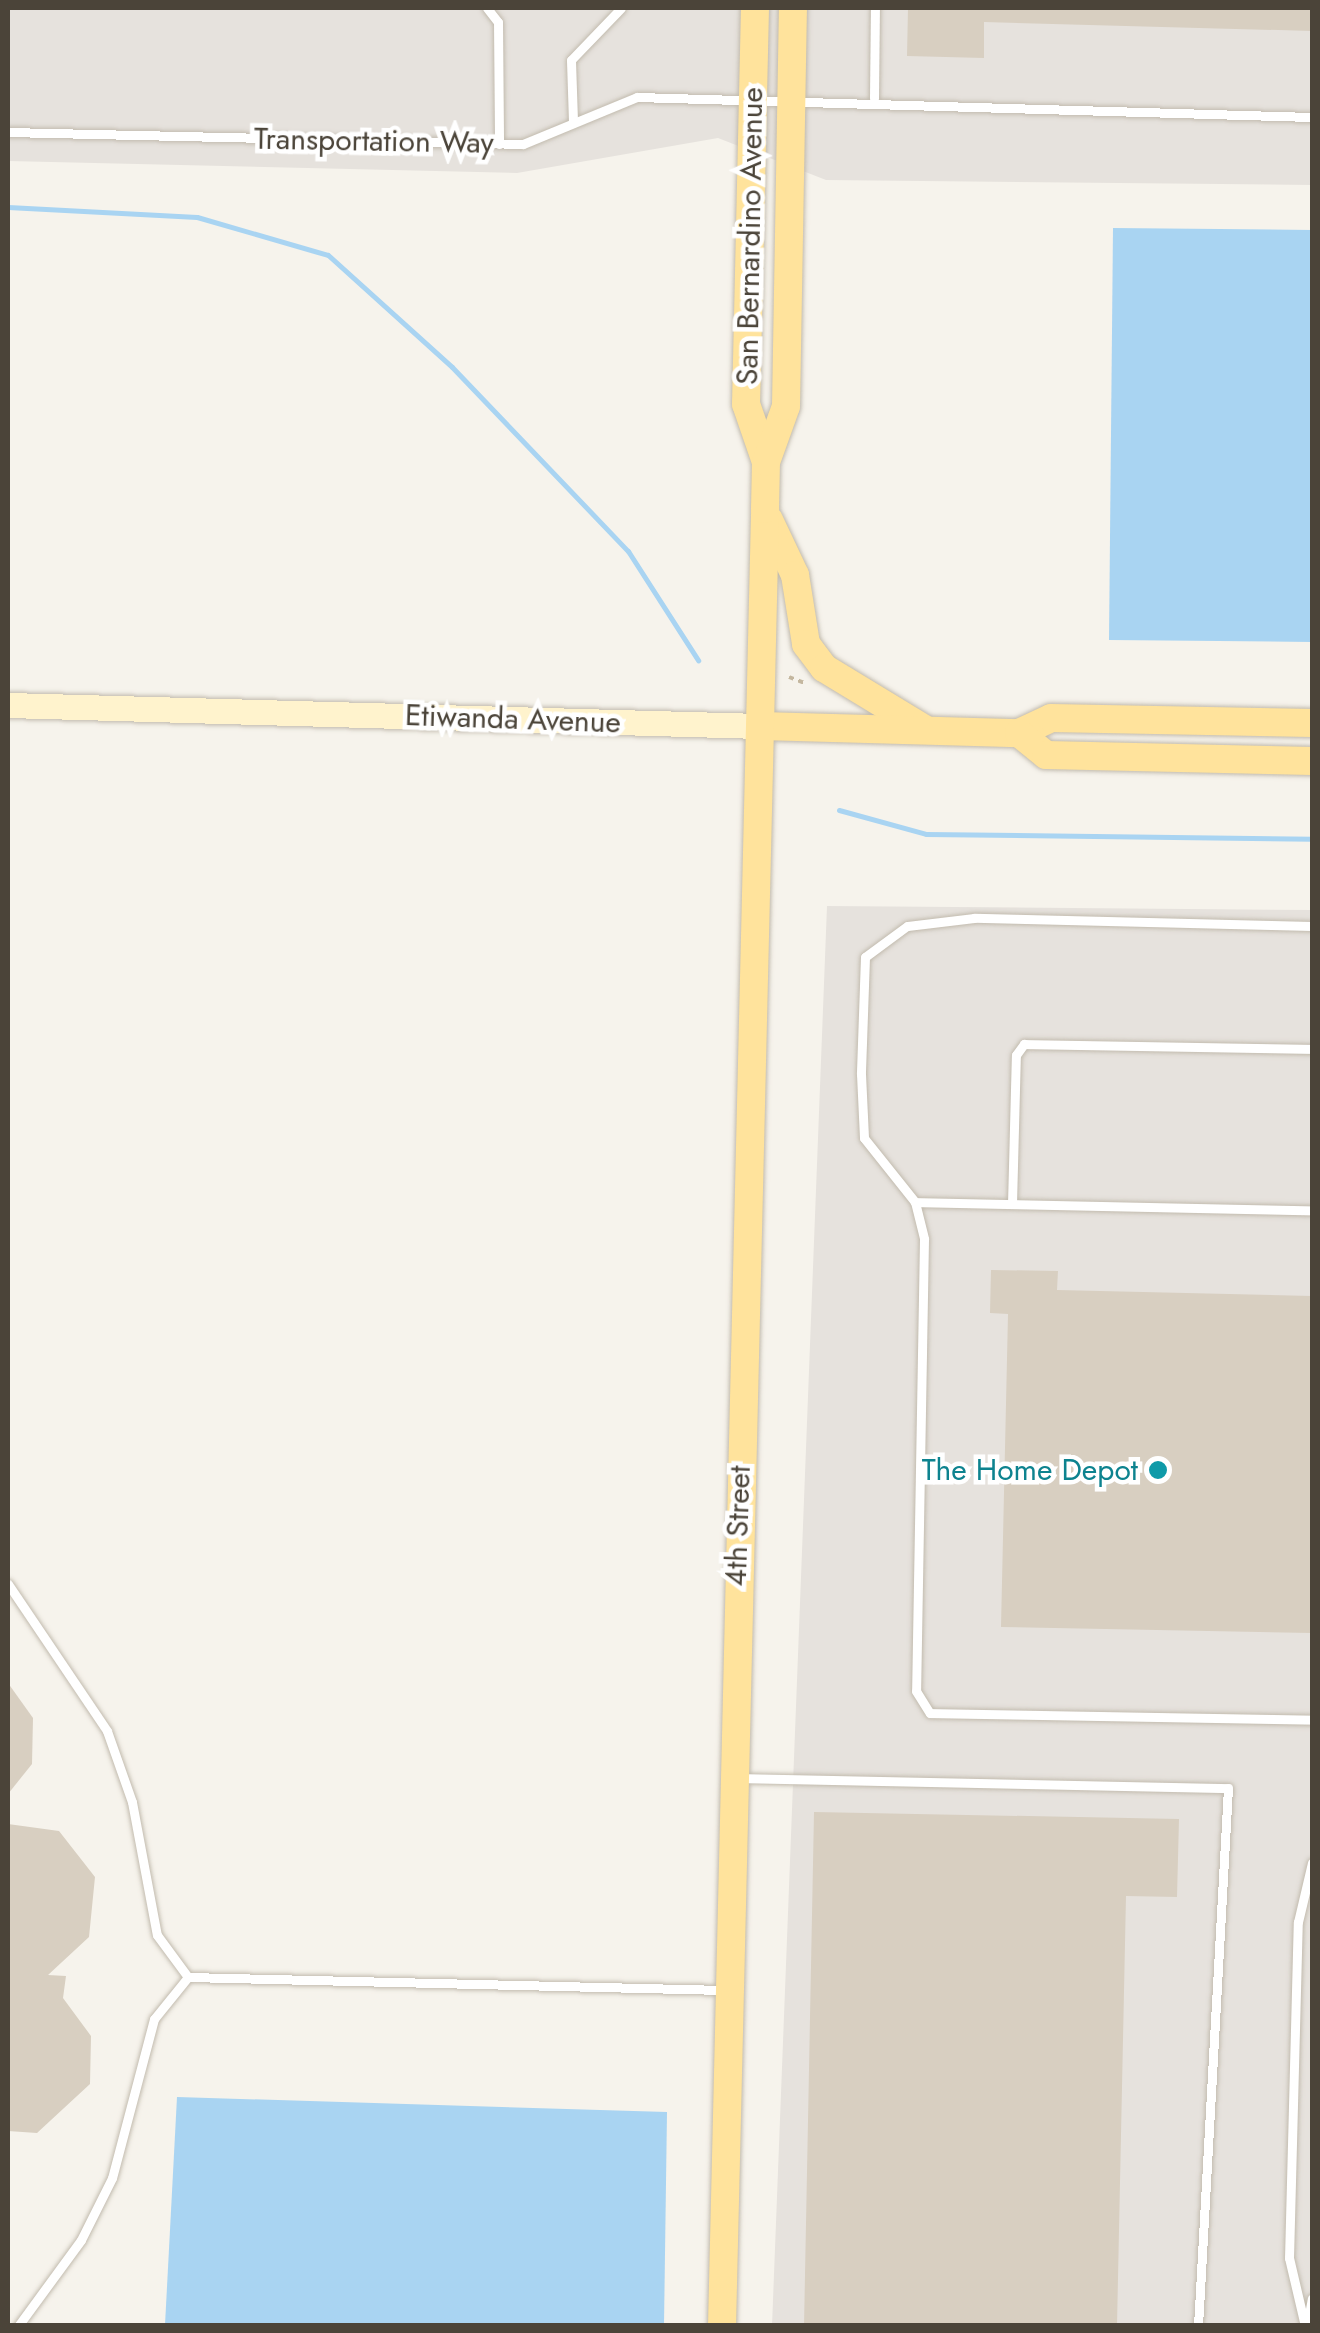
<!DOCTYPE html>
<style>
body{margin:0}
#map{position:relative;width:1320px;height:2333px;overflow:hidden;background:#f6f3ec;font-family:Jost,sans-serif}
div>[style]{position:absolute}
.industrial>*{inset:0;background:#e6e2dd}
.water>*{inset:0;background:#a9d4f2}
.stream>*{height:5px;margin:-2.5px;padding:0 2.5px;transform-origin:2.5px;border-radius:2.5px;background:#a9d4f2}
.building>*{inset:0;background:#d8cfc1}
.path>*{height:4px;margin-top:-2px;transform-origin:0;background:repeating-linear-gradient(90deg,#c4b79f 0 5px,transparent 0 10px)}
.roads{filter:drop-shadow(0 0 2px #c2bbae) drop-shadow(0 0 2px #c2bbae)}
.lane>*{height:9px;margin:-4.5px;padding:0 4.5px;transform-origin:4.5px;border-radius:4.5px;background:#fff}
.secondary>*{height:25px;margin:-12.5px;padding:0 12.5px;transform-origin:12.5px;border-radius:12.5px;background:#fff3cd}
.primary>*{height:28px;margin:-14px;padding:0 14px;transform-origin:14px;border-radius:14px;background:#ffe39c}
.dots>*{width:28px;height:28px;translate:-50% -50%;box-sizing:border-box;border:5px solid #fff;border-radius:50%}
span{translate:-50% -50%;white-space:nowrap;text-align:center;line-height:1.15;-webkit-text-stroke:9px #fff;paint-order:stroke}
.street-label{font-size:30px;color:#4b4439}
.culture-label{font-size:30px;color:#0d838f}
.right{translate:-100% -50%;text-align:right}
.frame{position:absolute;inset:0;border:10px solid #4b4439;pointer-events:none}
</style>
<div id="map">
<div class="industrial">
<i style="clip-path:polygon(8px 8px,1312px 8px,1312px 185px,826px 180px,718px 138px,517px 173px,8px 161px)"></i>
<i style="clip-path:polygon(827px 906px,1312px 910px,1312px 2325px,772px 2326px)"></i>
</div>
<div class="water">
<i style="clip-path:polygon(1113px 228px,1312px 230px,1312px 642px,1109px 640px)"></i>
<i style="clip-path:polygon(177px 2097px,667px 2112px,664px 2325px,165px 2325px)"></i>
</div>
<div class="stream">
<i style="left:8px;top:207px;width:189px;rotate:3deg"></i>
<i style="left:197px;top:217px;width:136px;rotate:16.2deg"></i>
<i style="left:328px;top:255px;width:167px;rotate:42.1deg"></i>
<i style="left:452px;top:367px;width:255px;rotate:46.3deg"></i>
<i style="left:628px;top:551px;width:130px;rotate:57.3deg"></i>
<i style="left:839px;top:810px;width:90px;rotate:15.4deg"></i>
<i style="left:926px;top:834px;width:386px;rotate:0.7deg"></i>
</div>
<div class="building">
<i style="clip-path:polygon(908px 8px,1312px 8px,1312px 31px,984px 22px,984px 58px,907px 56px)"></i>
<i style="clip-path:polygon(991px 1270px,1058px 1271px,1057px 1290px,1312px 1296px,1312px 1633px,1001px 1627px,1008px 1314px,990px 1313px)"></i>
<i style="clip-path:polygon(8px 1683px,33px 1718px,32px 1764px,8px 1794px)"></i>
<i style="clip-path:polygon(814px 1812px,1179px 1819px,1177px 1897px,1126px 1896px,1117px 2326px,804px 2326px)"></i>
<i style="clip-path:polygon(8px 1824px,59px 1831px,95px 1877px,89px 1937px,48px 1975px,66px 1976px,63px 1998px,91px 2036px,90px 2084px,37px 2133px,8px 2131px)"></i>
</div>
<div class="path">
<i style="left:789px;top:677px;width:17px;rotate:21deg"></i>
</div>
<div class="roads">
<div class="lane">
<i style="left:487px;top:8px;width:18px;rotate:52deg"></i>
<i style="left:498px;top:22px;width:122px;rotate:89.5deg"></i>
<i style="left:874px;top:98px;width:90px;rotate:-89.4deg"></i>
<i style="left:573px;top:121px;width:61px;rotate:-91.9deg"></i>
<i style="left:571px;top:60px;width:72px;rotate:-46.1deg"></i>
<i style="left:8px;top:132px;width:515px;rotate:1.33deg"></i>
<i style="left:523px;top:144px;width:123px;rotate:-22.4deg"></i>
<i style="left:637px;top:97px;width:675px;rotate:1.7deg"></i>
<i style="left:1312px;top:926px;width:338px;rotate:-178.6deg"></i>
<i style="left:974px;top:918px;width:67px;rotate:173.2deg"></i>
<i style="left:907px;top:926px;width:52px;rotate:143.6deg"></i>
<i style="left:865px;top:957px;width:117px;rotate:92deg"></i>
<i style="left:861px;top:1074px;width:64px;rotate:87.3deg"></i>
<i style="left:864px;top:1138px;width:82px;rotate:51.4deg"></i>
<i style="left:915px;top:1202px;width:38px;rotate:76deg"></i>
<i style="left:924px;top:1239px;width:452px;rotate:91deg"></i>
<i style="left:916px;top:1691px;width:26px;rotate:58deg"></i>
<i style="left:930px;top:1713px;width:382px;rotate:1deg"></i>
<i style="left:915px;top:1202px;width:397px;rotate:1.2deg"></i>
<i style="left:1012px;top:1204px;width:149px;rotate:-88.5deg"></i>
<i style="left:1016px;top:1055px;width:14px;rotate:-54deg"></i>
<i style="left:1024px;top:1044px;width:288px;rotate:1deg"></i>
<i style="left:8px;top:1584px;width:177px;rotate:56deg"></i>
<i style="left:107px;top:1731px;width:75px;rotate:70.6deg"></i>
<i style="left:132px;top:1802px;width:135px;rotate:79.4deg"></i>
<i style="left:157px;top:1935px;width:52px;rotate:53.6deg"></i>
<i style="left:188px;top:1977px;width:54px;rotate:129deg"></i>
<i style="left:154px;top:2019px;width:164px;rotate:104.8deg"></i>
<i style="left:112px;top:2178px;width:69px;rotate:116.6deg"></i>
<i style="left:81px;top:2240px;width:107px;rotate:126.2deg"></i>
<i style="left:740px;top:1778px;width:488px;rotate:1.2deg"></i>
<i style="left:1228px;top:1788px;width:539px;rotate:93.19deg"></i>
<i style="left:188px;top:1977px;width:537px;rotate:1.39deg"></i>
<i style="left:1305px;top:2326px;width:70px;rotate:-103.2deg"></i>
<i style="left:1289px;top:2258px;width:336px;rotate:-88.5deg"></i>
<i style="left:1298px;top:1922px;width:61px;rotate:-76.7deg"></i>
<i style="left:1307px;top:2326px;width:28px;rotate:-80deg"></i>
</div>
<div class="secondary">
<i style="left:8px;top:705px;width:753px;rotate:1.6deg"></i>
</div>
<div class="primary">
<i style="left:755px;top:8px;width:396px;rotate:91.3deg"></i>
<i style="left:746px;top:404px;width:61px;rotate:71deg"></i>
<i style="left:769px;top:520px;width:61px;rotate:64.7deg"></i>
<i style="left:795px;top:575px;width:70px;rotate:80.9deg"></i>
<i style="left:806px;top:644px;width:30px;rotate:53deg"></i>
<i style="left:824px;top:668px;width:119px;rotate:31.3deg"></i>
<i style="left:761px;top:726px;width:258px;rotate:1.6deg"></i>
<i style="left:1019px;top:733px;width:35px;rotate:-25deg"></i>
<i style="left:1051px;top:718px;width:261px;rotate:1.1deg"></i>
<i style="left:1019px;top:733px;width:35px;rotate:39deg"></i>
<i style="left:1046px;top:755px;width:266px;rotate:1.3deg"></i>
<i style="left:722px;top:2326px;width:1818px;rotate:-88.64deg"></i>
<i style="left:765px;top:509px;width:47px;rotate:-88.8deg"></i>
<i style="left:766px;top:462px;width:59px;rotate:-70.3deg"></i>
<i style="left:786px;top:406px;width:398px;rotate:-89deg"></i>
</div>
</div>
<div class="dots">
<i style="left:1158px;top:1470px;background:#0f9aa8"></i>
</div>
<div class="street-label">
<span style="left:374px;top:141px;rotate:1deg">Transportation Way</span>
<span style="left:750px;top:236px;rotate:-89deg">San Bernardino Avenue</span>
<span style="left:513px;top:719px;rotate:2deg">Etiwanda Avenue</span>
<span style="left:738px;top:1526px;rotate:-88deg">4th Street</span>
</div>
<div class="culture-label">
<span class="right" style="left:1138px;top:1470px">The Home Depot</span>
</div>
<div class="frame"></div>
</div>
